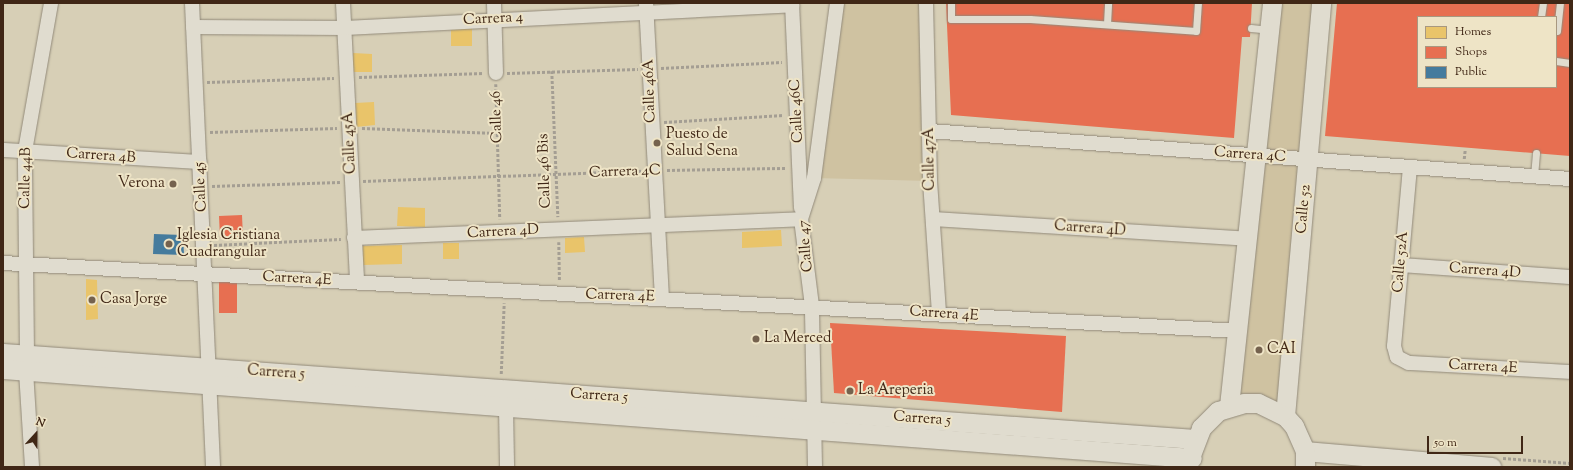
<!DOCTYPE html>
<style>
body{margin:0}
#map{position:relative;width:1573px;height:470px;overflow:hidden;background:#d7cfb6;font-family:"Sorts Mill Goudy",serif}
div>[style]{position:absolute}
.green>*{inset:0;background:#cfc2a1}
.homes>*{inset:0;background:#e9c46a}
.shops>*{inset:0;background:#e76f51}
.public>*{inset:0;background:#457b9d}
.path>*{height:2.5px;margin-top:-1.25px;transform-origin:0;background:repeating-linear-gradient(90deg,#a49e93 0 3px,transparent 0 5px)}
.roads{filter:drop-shadow(0 0 1px #928a7a) drop-shadow(0 0 1px #928a7a)}
.service>*{height:7px;margin:-3.5px;padding:0 3.5px;transform-origin:3.5px;border-radius:3.5px;background:#e0dccf}
.minor>*{height:14px;margin:-7px;padding:0 7px;transform-origin:7px;border-radius:7px;background:#e0dccf}
.secondary>*{height:19px;margin:-9.5px;padding:0 9.5px;transform-origin:9.5px;border-radius:9.5px;background:#e0dccf}
.dots>*{width:11px;height:11px;translate:-50% -50%;box-sizing:border-box;border:2px solid #eee4c6;border-radius:50%}
span{translate:-50% -50%;white-space:nowrap;text-align:center;line-height:1.15;-webkit-text-stroke:4px #eee4c6;paint-order:stroke}
.street-label{font-size:15px;color:#402716}
.poi-label{font-size:15px;color:#402716}
.left{translate:0 -50%;text-align:left}
.right{translate:-100% -50%;text-align:right}
.frame{position:absolute;inset:0;border:4px solid #402716;pointer-events:none}
.legend{position:absolute;left:1417px;top:16px;width:140px;height:72px;box-sizing:border-box;background:#eee4c6;border:1px solid #a89880;margin:0;padding:5px 7px;list-style:none;font-size:12px;color:#402716}
.legend li{display:flex;align-items:center;gap:8px;height:20px}
.legend b{width:20px;border:1px solid #a89880}
.north{position:absolute;left:16px;top:414px;width:40px;height:40px;-webkit-text-stroke:3px #eee4c6;paint-order:stroke;rotate:21deg;font-size:11px;font-weight:700;line-height:16px;text-align:center;color:#402716}
.north::after{content:'';display:block;margin:auto;width:14px;height:18px;background:#402716;clip-path:polygon(50% 0,100% 100%,50% 72%,0 100%)}
.scale{position:absolute;left:1427px;top:436px;width:96px;height:18px;box-sizing:border-box;border:2px solid #402716;border-top:0;padding-left:5px;font-size:12px;line-height:14px;white-space:nowrap;color:#402716;-webkit-text-stroke:3px #eee4c6;paint-order:stroke}
</style>
<div id="map">
<div class="green">
<i style="clip-path:polygon(837px 3px,926px 3px,930px 181px,814px 178px)"></i>
<i style="clip-path:polygon(1272px 3px,1321px 3px,1285px 416px,1229px 406px)"></i>
</div>
<div class="homes">
<i style="clip-path:polygon(451px 27px,472px 27px,472px 46px,451px 46px)"></i>
<i style="clip-path:polygon(353px 53px,372px 54px,372px 72px,353px 72px)"></i>
<i style="clip-path:polygon(374px 102px,375px 125px,356px 127px,355px 103px)"></i>
<i style="clip-path:polygon(398px 207px,425px 208px,425px 227px,397px 226px)"></i>
<i style="clip-path:polygon(781px 230px,782px 246px,742px 248px,742px 232px)"></i>
<i style="clip-path:polygon(584px 237px,585px 252px,565px 253px,565px 238px)"></i>
<i style="clip-path:polygon(443px 243px,459px 243px,459px 259px,443px 259px)"></i>
<i style="clip-path:polygon(402px 245px,402px 264px,363px 265px,362px 246px)"></i>
<i style="clip-path:polygon(86px 279px,97px 280px,98px 319px,86px 320px)"></i>
</div>
<div class="shops">
<i style="clip-path:polygon(946px 3px,1252px 3px,1250px 37px,1242px 37px,1234px 138px,951px 115px)"></i>
<i style="clip-path:polygon(evenodd,1337px 3px,1570px 3px,1570px 156px,1325px 136px,1337px 3px,1418px 17px,1556px 17px,1556px 87px,1418px 87px,1418px 17px)"></i>
<i style="clip-path:polygon(242px 215px,243px 238px,220px 238px,219px 216px)"></i>
<i style="clip-path:polygon(219px 281px,237px 281px,237px 313px,219px 313px)"></i>
<i style="clip-path:polygon(830px 323px,1066px 336px,1062px 412px,834px 393px)"></i>
</div>
<div class="public">
<i style="clip-path:polygon(154px 234px,183px 235px,184px 255px,153px 254px)"></i>
</div>
<div class="path">
<i style="left:661px;top:68px;width:121px;rotate:-2.8deg"></i>
<i style="left:552px;top:71px;width:146px;rotate:87.6deg"></i>
<i style="left:507px;top:73px;width:131px;rotate:-1.7deg"></i>
<i style="left:359px;top:77px;width:125px;rotate:-1.8deg"></i>
<i style="left:207px;top:82px;width:127px;rotate:-1.8deg"></i>
<i style="left:496px;top:84px;width:135px;rotate:88.3deg"></i>
<i style="left:664px;top:122px;width:120px;rotate:-3.3deg"></i>
<i style="left:362px;top:128px;width:135px;rotate:2.1deg"></i>
<i style="left:210px;top:132px;width:127px;rotate:-1.8deg"></i>
<i style="left:1464px;top:159px;width:10px;rotate:-84deg"></i>
<i style="left:667px;top:170px;width:119px;rotate:-1deg"></i>
<i style="left:363px;top:181px;width:279px;rotate:-2.1deg"></i>
<i style="left:212px;top:186px;width:128px;rotate:-1.8deg"></i>
<i style="left:559px;top:242px;width:39px;rotate:89deg"></i>
<i style="left:214px;top:245px;width:127px;rotate:-2.7deg"></i>
<i style="left:501px;top:374px;width:71px;rotate:-87.6deg"></i>
<i style="left:1503px;top:458px;width:67px;rotate:4.3deg"></i>
</div>
<div class="roads">
<div class="service">
<i style="left:951px;top:3px;width:16px;rotate:90deg"></i>
<i style="left:951px;top:19px;width:79px"></i>
<i style="left:1030px;top:19px;width:166px;rotate:4.1deg"></i>
<i style="left:1196px;top:31px;width:28px;rotate:-86deg"></i>
<i style="left:1541px;top:17px;width:14px;rotate:-82deg"></i>
<i style="left:1107px;top:24px;width:21px;rotate:-87deg"></i>
<i style="left:1251px;top:28px;width:18px;rotate:6deg"></i>
<i style="left:1557px;top:31px;width:28px;rotate:-84deg"></i>
<i style="left:1556px;top:61px;width:14px;rotate:8deg"></i>
<i style="left:1534px;top:176px;width:23px;rotate:-85deg"></i>
</div>
<div class="minor">
<i style="left:192px;top:3px;width:464px;rotate:87.4deg"></i>
<i style="left:343px;top:3px;width:279px;rotate:87.1deg"></i>
<i style="left:494px;top:3px;width:70px;rotate:88.4deg"></i>
<i style="left:646px;top:3px;width:295px;rotate:86.9deg"></i>
<i style="left:792px;top:3px;width:205px;rotate:87.5deg"></i>
<i style="left:926px;top:3px;width:178px;rotate:88.7deg"></i>
<i style="left:930px;top:181px;width:133px;rotate:86.1deg"></i>
<i style="left:193px;top:27px;width:152px;rotate:0.4deg"></i>
<i style="left:345px;top:28px;width:448px;rotate:-2.9deg"></i>
<i style="left:930px;top:131px;width:642px;rotate:4.29deg"></i>
<i style="left:3px;top:150px;width:197px;rotate:3.5deg"></i>
<i style="left:1410px;top:167px;width:180px;rotate:95.1deg"></i>
<i style="left:1394px;top:346px;width:11px;rotate:75deg"></i>
<i style="left:1397px;top:357px;width:13px;rotate:27deg"></i>
<i style="left:1409px;top:363px;width:161px;rotate:3.2deg"></i>
<i style="left:933px;top:219px;width:315px;rotate:3.6deg"></i>
<i style="left:354px;top:238px;width:447px;rotate:-2.4deg"></i>
<i style="left:3px;top:263px;width:1236px;rotate:3.15deg"></i>
<i style="left:1401px;top:265px;width:169px;rotate:4.1deg"></i>
<i style="left:27px;top:355px;width:204px;rotate:-90.6deg"></i>
<i style="left:25px;top:151px;width:150px;rotate:-80deg"></i>
<i style="left:26px;top:371px;width:96px;rotate:86.4deg"></i>
<i style="left:506px;top:407px;width:60px;rotate:89deg"></i>
<i style="left:815px;top:467px;width:161px;rotate:-91.1deg"></i>
<i style="left:812px;top:306px;width:88px;rotate:-97.2deg"></i>
<i style="left:801px;top:219px;width:43px;rotate:-72.4deg"></i>
<i style="left:814px;top:178px;width:177px;rotate:-82.5deg"></i>
</div>
<div class="secondary">
<i style="left:3px;top:353px;width:1195px;rotate:4.13deg"></i>
<i style="left:3px;top:369px;width:1192px;rotate:4.28deg"></i>
<i style="left:1229px;top:406px;width:405px;rotate:-83.9deg"></i>
<i style="left:1285px;top:416px;width:415px;rotate:-85deg"></i>
<i style="left:1305px;top:451px;width:187px;rotate:4.9deg"></i>
<i style="left:1192px;top:452px;width:26px;rotate:-69deg"></i>
<i style="left:1201px;top:428px;width:24px;rotate:-45deg"></i>
<i style="left:1218px;top:411px;width:27px;rotate:-17deg"></i>
<i style="left:1244px;top:403px;width:14px"></i>
<i style="left:1258px;top:403px;width:30px;rotate:26deg"></i>
<i style="left:1285px;top:416px;width:13px;rotate:48deg"></i>
<i style="left:1294px;top:426px;width:27px;rotate:66deg"></i>
<i style="left:1305px;top:451px;width:16px;rotate:90deg"></i>
</div>
</div>
<div class="dots">
<i style="left:657px;top:143px;background:#75624e"></i>
<i style="left:173px;top:184px;background:#75624e"></i>
<i style="left:169px;top:244px;background:#75624e"></i>
<i style="left:92px;top:300px;background:#75624e"></i>
<i style="left:756px;top:339px;background:#75624e"></i>
<i style="left:1259px;top:350px;background:#75624e"></i>
<i style="left:850px;top:391px;background:#75624e"></i>
</div>
<div class="street-label">
<span style="left:493px;top:19px;rotate:-3deg">Carrera 4</span>
<span style="left:650px;top:91px;rotate:-92deg">Calle 46A</span>
<span style="left:797px;top:111px;rotate:-93deg">Calle 46C</span>
<span style="left:497px;top:117px;rotate:-92deg">Calle 46</span>
<span style="left:350px;top:143px;rotate:-93deg">Calle 45A</span>
<span style="left:1250px;top:155px;rotate:4deg">Carrera 4C</span>
<span style="left:101px;top:156px;rotate:4deg">Carrera 4B</span>
<span style="left:930px;top:159px;rotate:-91deg">Calle 47A</span>
<span style="left:545px;top:171px;rotate:-92deg">Calle 46 Bis</span>
<span style="left:625px;top:172px;rotate:-2deg">Carrera 4C</span>
<span style="left:26px;top:178px;rotate:-89deg">Calle 44B</span>
<span style="left:201px;top:187px;rotate:-93deg">Calle 45</span>
<span style="left:1304px;top:209px;rotate:-85deg">Calle 52</span>
<span style="left:1090px;top:229px;rotate:4deg">Carrera 4D</span>
<span style="left:503px;top:232px;rotate:-3deg">Carrera 4D</span>
<span style="left:806px;top:246px;rotate:-95deg">Calle 47</span>
<span style="left:1401px;top:262px;rotate:-85deg">Calle 52A</span>
<span style="left:1485px;top:271px;rotate:4deg">Carrera 4D</span>
<span style="left:297px;top:279px;rotate:3deg">Carrera 4E</span>
<span style="left:620px;top:296px;rotate:2deg">Carrera 4E</span>
<span style="left:944px;top:314px;rotate:4deg">Carrera 4E</span>
<span style="left:1483px;top:367px;rotate:3deg">Carrera 4E</span>
<span style="left:276px;top:373px;rotate:4deg">Carrera 5</span>
<span style="left:599px;top:396px;rotate:4deg">Carrera 5</span>
<span style="left:922px;top:419px;rotate:4deg">Carrera 5</span>
</div>
<div class="poi-label">
<span class="left" style="left:666px;top:143px">Puesto de<br>Salud Sena</span>
<span class="right" style="left:165px;top:184px">Verona</span>
<span class="left" style="left:177px;top:244px">Iglesia Cristiana<br>Cuadrangular</span>
<span class="left" style="left:100px;top:300px">Casa Jorge</span>
<span class="left" style="left:764px;top:339px">La Merced</span>
<span class="left" style="left:1267px;top:350px">CAI</span>
<span class="left" style="left:858px;top:391px">La Areperia</span>
</div>
<div class="frame"></div>
<ul class="legend">
<li><b style="height:11px;background:#e9c46a"></b>Homes</li>
<li><b style="height:11px;background:#e76f51"></b>Shops</li>
<li><b style="height:11px;background:#457b9d"></b>Public</li>
</ul>
<div class="north">N</div>
<div class="scale">50 m</div>
</div>
